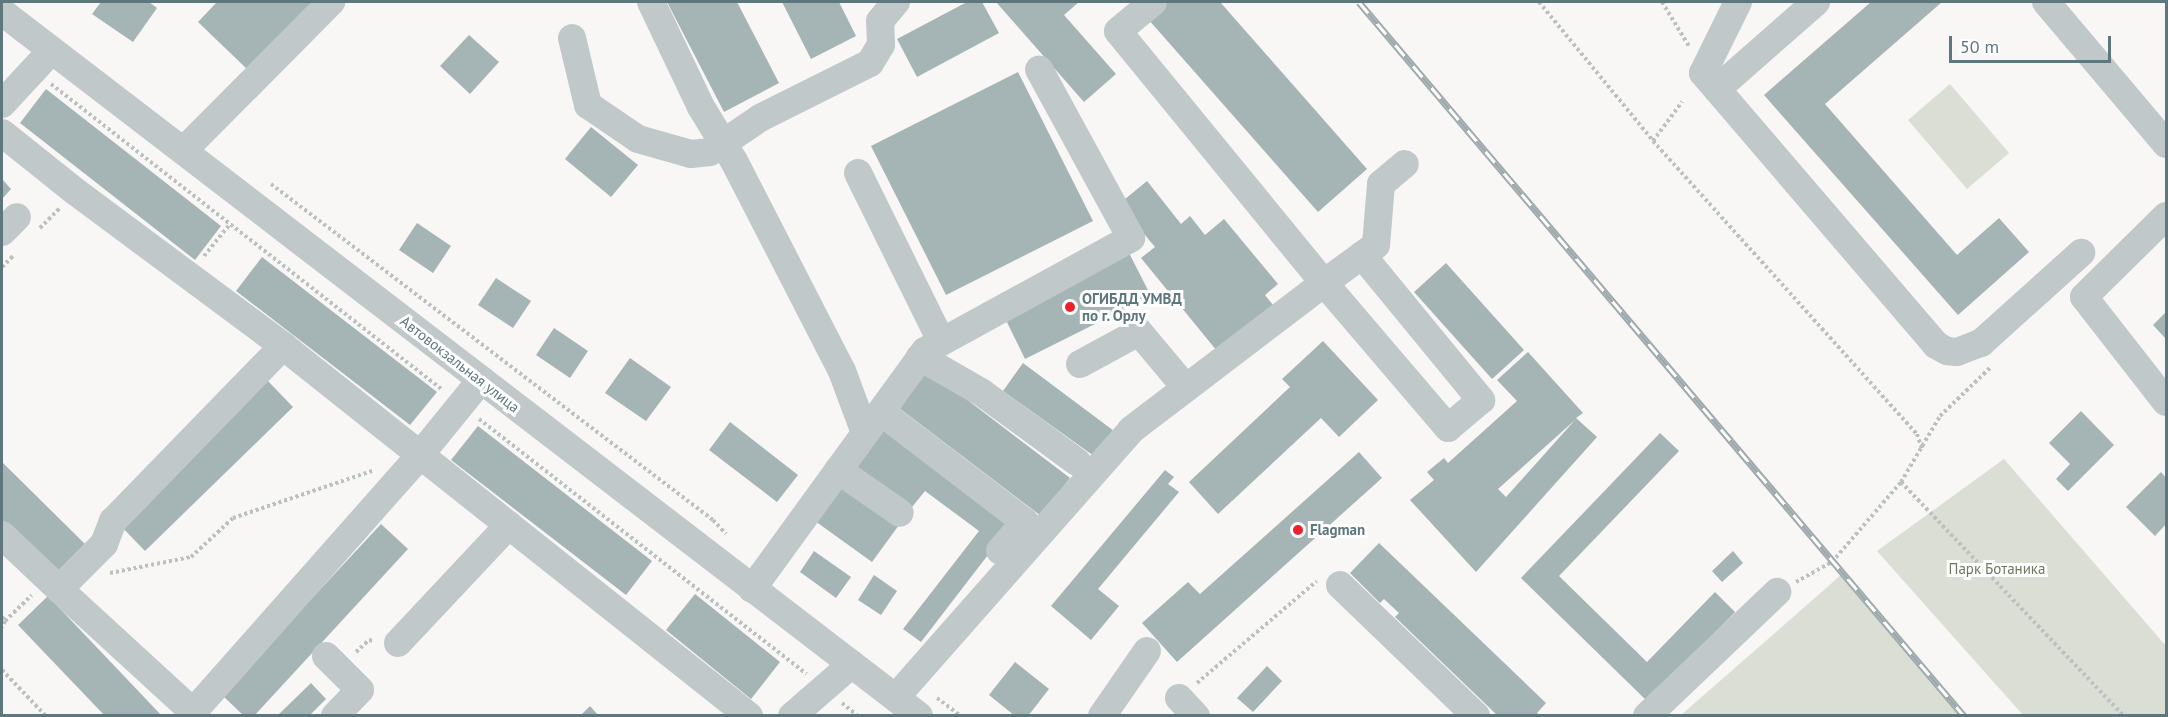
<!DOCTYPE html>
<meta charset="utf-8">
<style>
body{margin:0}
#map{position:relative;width:2168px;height:717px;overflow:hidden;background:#f8f7f5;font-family:"PT Sans",sans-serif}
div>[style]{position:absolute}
.green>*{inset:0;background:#daded4}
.building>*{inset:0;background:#a5b4b5}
.path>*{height:4px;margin-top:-2px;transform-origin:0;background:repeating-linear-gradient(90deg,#bbc0c1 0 3px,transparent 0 6px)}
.minor>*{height:28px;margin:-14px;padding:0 14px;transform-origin:14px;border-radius:14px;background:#c1c8ca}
.rail>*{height:7px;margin-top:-3.5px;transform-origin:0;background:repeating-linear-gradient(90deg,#fff 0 14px,#9eaaad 0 28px);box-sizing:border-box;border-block:2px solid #9eaaad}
.dots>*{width:16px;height:16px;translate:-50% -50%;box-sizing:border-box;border:3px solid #fff;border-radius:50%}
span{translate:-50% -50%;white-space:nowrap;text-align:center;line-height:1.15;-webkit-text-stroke:6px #fff;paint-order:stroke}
.poi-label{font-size:15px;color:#5e777c;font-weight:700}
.left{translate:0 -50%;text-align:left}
.street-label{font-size:15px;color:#5e777c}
.park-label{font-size:15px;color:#6c7a61}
.frame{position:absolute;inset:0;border:3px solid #5e777c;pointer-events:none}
.scale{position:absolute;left:1949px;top:36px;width:162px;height:27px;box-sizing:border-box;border:3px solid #5e777c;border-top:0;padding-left:8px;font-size:18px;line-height:21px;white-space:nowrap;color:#5e777c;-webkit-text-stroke:4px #fff;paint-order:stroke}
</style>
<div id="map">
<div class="green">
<i style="clip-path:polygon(1950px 84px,2009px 153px,1967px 189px,1908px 120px)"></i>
<i style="clip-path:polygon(2004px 459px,2166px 646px,2166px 715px,2023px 715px,1877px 551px)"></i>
<i style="clip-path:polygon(1841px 575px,1961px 715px,1681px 715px)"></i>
</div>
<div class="building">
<i style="clip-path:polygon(101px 2px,149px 2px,157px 8px,133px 42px,92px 14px)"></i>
<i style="clip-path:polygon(217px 2px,312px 2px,248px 70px,198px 22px)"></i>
<i style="clip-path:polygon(667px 2px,737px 2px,779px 83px,724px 112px)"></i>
<i style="clip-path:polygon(782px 2px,839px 2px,856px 36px,811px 59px)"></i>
<i style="clip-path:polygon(967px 2px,982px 2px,999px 33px,917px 77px,897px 39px)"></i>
<i style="clip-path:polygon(996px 2px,1079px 2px,1064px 15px,1116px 74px,1084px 102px)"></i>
<i style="clip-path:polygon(1168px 2px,1220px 2px,1367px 169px,1318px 212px,1148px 19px)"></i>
<i style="clip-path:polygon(1871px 2px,1942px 2px,1825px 104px,1957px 255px,1999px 218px,2029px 252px,1958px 315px,1764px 95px)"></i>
<i style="clip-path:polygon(469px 35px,499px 62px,470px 94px,440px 66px)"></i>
<i style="clip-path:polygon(1018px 72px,1093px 221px,946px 295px,871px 146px)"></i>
<i style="clip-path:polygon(46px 89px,221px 226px,195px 260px,20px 123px)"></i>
<i style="clip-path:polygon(591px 127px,638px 165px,611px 197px,565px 159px)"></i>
<i style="clip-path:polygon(2px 179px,11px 189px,2px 199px)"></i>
<i style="clip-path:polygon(1147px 181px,1181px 224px,1190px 216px,1205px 235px,1224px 219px,1278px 284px,1265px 295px,1273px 305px,1217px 351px,1141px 258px,1155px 247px,1119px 204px)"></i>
<i style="clip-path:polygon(417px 223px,451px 246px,433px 273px,399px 250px)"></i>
<i style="clip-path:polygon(1127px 249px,1151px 296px,1025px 359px,1002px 312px)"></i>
<i style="clip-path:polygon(262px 257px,437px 392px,410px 425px,236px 291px)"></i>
<i style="clip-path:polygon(1446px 263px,1524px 350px,1492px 379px,1414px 292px)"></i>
<i style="clip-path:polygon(496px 278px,531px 301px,513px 328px,478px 305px)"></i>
<i style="clip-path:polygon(2166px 312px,2166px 339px,2153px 325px)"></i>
<i style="clip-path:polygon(554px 328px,588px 351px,570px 378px,536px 355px)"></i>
<i style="clip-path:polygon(1323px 341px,1378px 400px,1339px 437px,1321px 418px,1218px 514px,1189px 482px,1290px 387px,1282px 379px)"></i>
<i style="clip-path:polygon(evenodd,1528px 352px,1583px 413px,1576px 418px,1597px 437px,1476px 572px,1410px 500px,1434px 480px,1427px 472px,1444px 458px,1448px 463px,1517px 401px,1497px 380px,1528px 352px,1575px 420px,1506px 497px,1498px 489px,1575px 420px)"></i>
<i style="clip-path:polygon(630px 358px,671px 387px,646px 421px,605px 393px)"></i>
<i style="clip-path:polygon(1023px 363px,1114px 431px,1094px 456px,1003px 391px)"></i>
<i style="clip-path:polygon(928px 370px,1070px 478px,1041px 516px,899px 408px)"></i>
<i style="clip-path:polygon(266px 379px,293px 407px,145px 551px,118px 523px)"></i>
<i style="clip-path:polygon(2081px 411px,2114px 445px,2068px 491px,2056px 479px,2070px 464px,2049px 443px)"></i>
<i style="clip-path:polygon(730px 422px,798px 475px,777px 502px,709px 450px)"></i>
<i style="clip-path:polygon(478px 426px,652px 561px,626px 595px,451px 460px)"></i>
<i style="clip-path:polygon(880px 427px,1011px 525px,921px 642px,903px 629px,979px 531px,925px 491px,912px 507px,853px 464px)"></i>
<i style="clip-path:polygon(1660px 433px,1679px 451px,1559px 576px,1647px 662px,1715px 592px,1735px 612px,1648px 702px,1521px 578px)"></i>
<i style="clip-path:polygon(1359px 452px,1382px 478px,1177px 662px,1142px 623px,1188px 582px,1200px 594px)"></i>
<i style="clip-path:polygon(3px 463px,85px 544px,56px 574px,2px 520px)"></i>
<i style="clip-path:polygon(1165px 470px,1174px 477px,1168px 484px,1179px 492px,1098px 589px,1119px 606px,1091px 640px,1051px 606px)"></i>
<i style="clip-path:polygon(2161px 472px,2166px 478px,2166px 524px,2155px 536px,2126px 507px)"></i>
<i style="clip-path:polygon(841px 486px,899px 525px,872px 562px,815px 521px)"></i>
<i style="clip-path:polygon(381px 524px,408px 549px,254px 716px,244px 716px,222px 695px)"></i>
<i style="clip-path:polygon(1379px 543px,1546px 703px,1537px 713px,1541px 716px,1498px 716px,1395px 617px,1399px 613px,1384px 599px,1380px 603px,1350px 573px)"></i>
<i style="clip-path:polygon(814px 551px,851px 577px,836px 598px,800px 572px)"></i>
<i style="clip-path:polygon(1733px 551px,1743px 563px,1722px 582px,1712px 571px)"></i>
<i style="clip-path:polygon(874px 575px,897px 591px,881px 615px,858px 600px)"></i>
<i style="clip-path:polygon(695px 594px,780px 662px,751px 699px,666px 630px)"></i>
<i style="clip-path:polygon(48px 596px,162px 716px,105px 716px,18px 625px)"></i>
<i style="clip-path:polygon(1015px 662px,1049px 689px,1028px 716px,1015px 716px,989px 695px)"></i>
<i style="clip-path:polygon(1267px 666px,1282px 681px,1253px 712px,1237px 698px)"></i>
<i style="clip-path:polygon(311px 683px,326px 699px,309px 716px,277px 716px)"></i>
<i style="clip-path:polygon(590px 706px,599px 716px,580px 716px)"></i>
</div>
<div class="path">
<i style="left:1539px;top:2px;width:180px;rotate:50.6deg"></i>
<i style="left:1653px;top:141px;width:394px;rotate:48deg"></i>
<i style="left:1917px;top:434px;width:16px;rotate:72deg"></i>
<i style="left:1662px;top:2px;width:52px;rotate:58.5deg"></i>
<i style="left:51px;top:84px;width:497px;rotate:38deg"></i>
<i style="left:1653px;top:141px;width:49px;rotate:-53.4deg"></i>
<i style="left:271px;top:184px;width:555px;rotate:37.24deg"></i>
<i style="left:713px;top:520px;width:19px;rotate:47deg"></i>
<i style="left:40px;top:228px;width:28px;rotate:-45deg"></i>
<i style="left:204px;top:256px;width:41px;rotate:-50.9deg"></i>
<i style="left:2px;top:267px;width:17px;rotate:-45deg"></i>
<i style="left:479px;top:419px;width:415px;rotate:37.9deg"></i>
<i style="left:1901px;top:482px;width:77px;rotate:-59.4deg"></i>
<i style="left:1940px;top:416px;width:71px;rotate:-43.9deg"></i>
<i style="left:110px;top:573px;width:83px;rotate:-11.2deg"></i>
<i style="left:191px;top:557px;width:57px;rotate:-42.9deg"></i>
<i style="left:233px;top:518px;width:147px;rotate:-18.7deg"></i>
<i style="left:1796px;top:582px;width:41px;rotate:-29.1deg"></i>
<i style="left:1832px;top:562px;width:106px;rotate:-49.2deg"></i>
<i style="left:1901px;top:482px;width:323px;rotate:46.4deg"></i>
<i style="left:2px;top:617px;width:5px;rotate:53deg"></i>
<i style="left:5px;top:621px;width:7px;rotate:117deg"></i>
<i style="left:5px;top:621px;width:37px;rotate:-44deg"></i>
<i style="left:356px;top:652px;width:18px;rotate:-43deg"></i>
<i style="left:369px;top:640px;width:5px;rotate:11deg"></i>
<i style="left:2px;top:670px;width:64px;rotate:46.3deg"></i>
<i style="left:1197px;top:683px;width:157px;rotate:-40.4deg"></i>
<i style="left:937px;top:698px;width:30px;rotate:37deg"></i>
<i style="left:842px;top:703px;width:21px;rotate:39deg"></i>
</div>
<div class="minor">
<i style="left:651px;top:2px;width:116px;rotate:64.5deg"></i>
<i style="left:701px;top:107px;width:63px;rotate:58.6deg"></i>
<i style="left:734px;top:161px;width:236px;rotate:62.8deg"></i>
<i style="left:842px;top:371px;width:66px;rotate:69.6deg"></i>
<i style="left:1738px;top:2px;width:79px;rotate:116.2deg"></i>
<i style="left:1703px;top:73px;width:358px;rotate:49.4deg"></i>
<i style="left:1936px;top:345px;width:13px;rotate:29deg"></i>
<i style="left:1947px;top:351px;width:10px;rotate:6deg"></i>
<i style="left:1957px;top:352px;width:26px;rotate:-21deg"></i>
<i style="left:1981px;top:343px;width:135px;rotate:-42deg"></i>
<i style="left:2046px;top:2px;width:186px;rotate:49.8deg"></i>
<i style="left:2px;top:12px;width:1156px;rotate:37.51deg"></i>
<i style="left:572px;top:38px;width:69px;rotate:76.6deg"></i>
<i style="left:588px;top:105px;width:60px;rotate:34.2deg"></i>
<i style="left:638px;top:139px;width:55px;rotate:15.8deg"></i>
<i style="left:691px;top:154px;width:19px;rotate:-6deg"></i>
<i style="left:710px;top:152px;width:60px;rotate:-34.2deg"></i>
<i style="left:760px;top:118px;width:123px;rotate:-26.6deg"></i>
<i style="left:870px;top:63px;width:21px;rotate:-59deg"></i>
<i style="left:881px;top:45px;width:24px;rotate:-92deg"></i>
<i style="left:880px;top:21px;width:25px;rotate:-50deg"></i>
<i style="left:1717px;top:89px;width:132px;rotate:-41.3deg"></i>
<i style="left:2px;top:104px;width:72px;rotate:-47.2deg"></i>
<i style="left:2px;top:133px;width:95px;rotate:38.6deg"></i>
<i style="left:76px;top:192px;width:258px;rotate:36.6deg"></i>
<i style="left:283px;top:346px;width:595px;rotate:38.45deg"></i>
<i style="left:184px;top:150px;width:209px;rotate:-45.2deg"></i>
<i style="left:858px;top:173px;width:187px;rotate:63.7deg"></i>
<i style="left:2166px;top:216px;width:115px;rotate:135.4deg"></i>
<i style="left:2084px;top:297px;width:133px;rotate:52deg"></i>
<i style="left:2px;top:232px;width:21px;rotate:-45deg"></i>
<i style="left:1362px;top:255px;width:188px;rotate:50.6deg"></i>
<i style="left:1481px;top:400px;width:43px;rotate:139.7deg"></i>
<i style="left:1448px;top:428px;width:191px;rotate:-130.5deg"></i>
<i style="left:1324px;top:283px;width:64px;rotate:-36.2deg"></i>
<i style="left:1376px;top:245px;width:61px;rotate:-85.3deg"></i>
<i style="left:1381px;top:184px;width:31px;rotate:-40deg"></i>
<i style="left:920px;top:357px;width:70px;rotate:29.8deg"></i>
<i style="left:981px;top:392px;width:119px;rotate:36.1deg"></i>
<i style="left:1080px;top:364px;width:67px;rotate:-28.5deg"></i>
<i style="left:1139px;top:332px;width:73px;rotate:50deg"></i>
<i style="left:881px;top:412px;width:181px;rotate:37.4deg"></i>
<i style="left:1025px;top:522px;width:38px;rotate:131deg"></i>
<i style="left:838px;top:470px;width:75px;rotate:34.7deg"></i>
<i style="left:2px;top:535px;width:79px;rotate:43.5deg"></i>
<i style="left:59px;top:589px;width:64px;rotate:-45deg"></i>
<i style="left:104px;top:544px;width:25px;rotate:-69deg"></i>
<i style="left:113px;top:521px;width:244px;rotate:-45.8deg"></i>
<i style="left:1340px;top:585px;width:189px;rotate:43.9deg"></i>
<i style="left:59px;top:589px;width:182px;rotate:42.5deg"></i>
<i style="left:193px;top:712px;width:343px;rotate:-48.5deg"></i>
<i style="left:420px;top:455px;width:97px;rotate:-50.9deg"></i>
<i style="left:752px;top:589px;width:294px;rotate:-54deg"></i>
<i style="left:925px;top:351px;width:235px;rotate:-28.7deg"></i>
<i style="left:1131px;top:238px;width:192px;rotate:-118.6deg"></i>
<i style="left:398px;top:643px;width:162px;rotate:-46.8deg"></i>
<i style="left:326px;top:656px;width:48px;rotate:45deg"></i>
<i style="left:360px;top:690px;width:36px;rotate:134deg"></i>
<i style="left:896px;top:697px;width:356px;rotate:-48.6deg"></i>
<i style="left:1131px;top:430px;width:243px;rotate:-37.3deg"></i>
<i style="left:1324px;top:283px;width:325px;rotate:-129.3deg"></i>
<i style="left:1118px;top:31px;width:45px;rotate:-39.6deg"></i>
<i style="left:1179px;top:698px;width:25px;rotate:47deg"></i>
<i style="left:792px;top:716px;width:79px;rotate:-40.9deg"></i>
<i style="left:1102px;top:716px;width:79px;rotate:-55.3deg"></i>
<i style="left:1647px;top:716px;width:180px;rotate:-43.6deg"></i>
</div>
<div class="rail">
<i style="left:1359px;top:2px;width:936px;rotate:49.72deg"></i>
</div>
<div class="dots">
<i style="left:1070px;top:307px;background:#ec2129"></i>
<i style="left:1298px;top:530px;background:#ec2129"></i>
</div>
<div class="poi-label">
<span class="left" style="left:1082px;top:307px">ОГИБДД УМВД<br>по г. Орлу</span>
<span class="left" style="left:1310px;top:530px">Flagman</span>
</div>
<div class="street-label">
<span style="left:460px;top:364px;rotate:38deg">Автовокзальная улица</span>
</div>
<div class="park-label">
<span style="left:1997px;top:569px">Парк Ботаника</span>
</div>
<div class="frame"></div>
<div class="scale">50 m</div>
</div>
